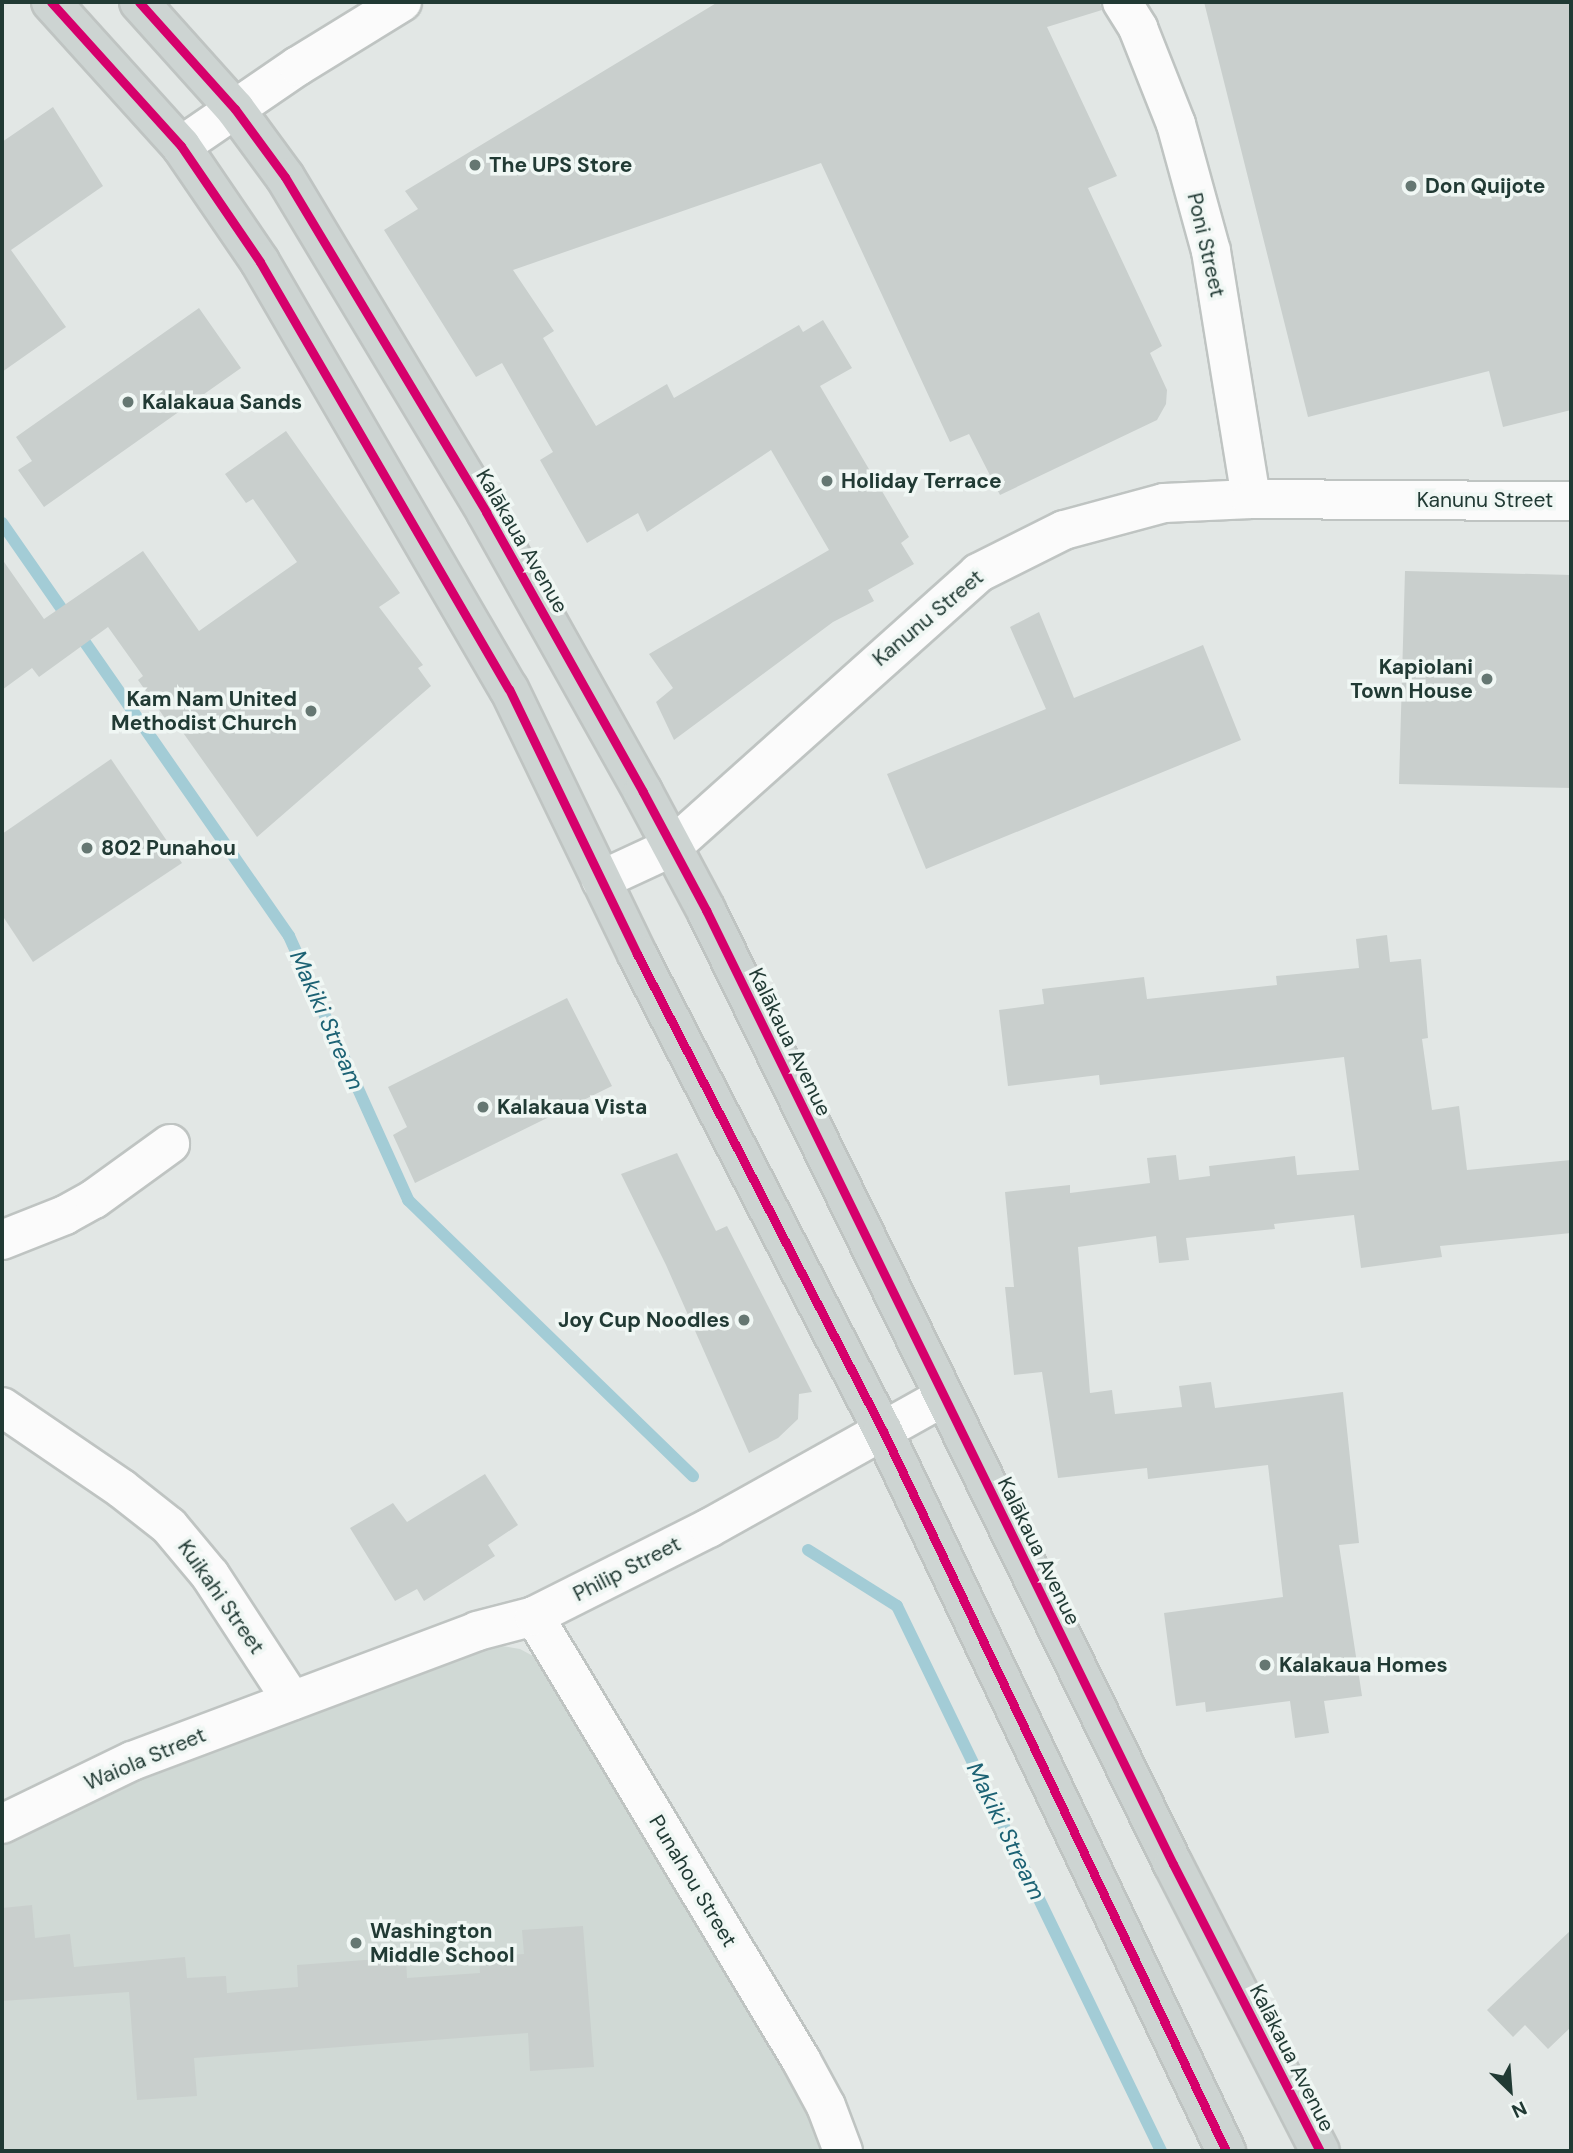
<!DOCTYPE html>
<meta charset="utf-8">
<style>
body{margin:0}
#map{position:relative;width:1573px;height:2153px;overflow:hidden;background:#e2e7e5;font-family:"DM Sans",sans-serif}
div>[style]{position:absolute}
.built>*{inset:0;background:#d0d9d5}
.stream>*{height:12px;margin:-6px;padding:0 6px;transform-origin:6px;border-radius:6px;background:#a3ccd6}
.building>*{inset:0;background:#c9cfcd}
.roads{filter:drop-shadow(2px 0 #bfc4c2) drop-shadow(-2px 0 #bfc4c2) drop-shadow(0 2px #bfc4c2) drop-shadow(0 -2px #bfc4c2)}
.minor>*{height:38px;margin:-19px;padding:0 19px;transform-origin:19px;border-radius:19px;background:#fbfbfb}
.primary>*{height:38px;margin:-19px;padding:0 19px;transform-origin:19px;border-radius:19px;background:#cdd4d2}
.cycleway>*{height:9px;margin:-4.5px;padding:0 4.5px;transform-origin:4.5px;border-radius:4.5px;background:#d6006c}
.dots>*{width:19px;height:19px;translate:-50% -50%;box-sizing:border-box;border:4px solid #f0f7f4;border-radius:50%}
span{translate:-50% -50%;white-space:nowrap;text-align:center;line-height:1.15;-webkit-text-stroke:7px #f0f7f4;paint-order:stroke}
.poi-label{font-size:21px;color:#213a34;font-weight:700}
.left{translate:0 -50%;text-align:left}
.right{translate:-100% -50%;text-align:right}
.street-label{font-size:21px;color:#213a34}
.water-label{font-size:23px;color:#1c6274;font-style:italic}
.frame{position:absolute;inset:0;border:4px solid #213a34;pointer-events:none}
.north{position:absolute;left:1475px;top:2055px;width:70px;height:70px;-webkit-text-stroke:5px #f0f7f4;paint-order:stroke;rotate:155deg;font-size:19px;font-weight:700;line-height:28px;text-align:center;color:#213a34}
.north::after{content:'';display:block;margin:auto;width:24px;height:32px;background:#213a34;clip-path:polygon(50% 0,100% 100%,50% 72%,0 100%)}
</style>
<div id="map">
<div class="built">
<div style="clip-path:polygon(490px 1644px,520px 1649px,533px 1656px,552px 1679px,557px 1694px,774px 2046px,829px 2151px,2px 2151px,2px 1840px,81px 1801px)"></div>
</div>
<div class="stream">
<div style="left:2px;top:523px;width:503px;rotate:55.2deg"></div>
<div style="left:289px;top:936px;width:290px;rotate:65.7deg"></div>
<div style="left:408px;top:1200px;width:397px;rotate:44.1deg"></div>
<div style="left:808px;top:1550px;width:105px;rotate:32.2deg"></div>
<div style="left:897px;top:1606px;width:606px;rotate:64.15deg"></div>
</div>
<div class="building">
<div style="clip-path:polygon(718px 2px,1100px 2px,1102px 10px,1047px 27px,1117px 176px,1088px 188px,1162px 346px,1150px 353px,1167px 390px,1166px 404px,1157px 420px,1000px 495px,969px 434px,950px 442px,821px 163px,513px 270px,554px 331px,543px 338px,596px 426px,667px 384px,674px 398px,799px 325px,803px 332px,823px 320px,852px 368px,820px 386px,909px 537px,901px 543px,914px 564px,868px 590px,874px 601px,833px 622px,674px 740px,656px 702px,673px 688px,649px 654px,829px 550px,771px 450px,647px 532px,638px 513px,587px 543px,540px 460px,553px 452px,502px 363px,476px 377px,384px 230px,418px 209px,405px 191px)"></div>
<div style="clip-path:polygon(1204px 2px,1571px 2px,1571px 410px,1503px 427px,1489px 371px,1308px 417px)"></div>
<div style="clip-path:polygon(53px 107px,103px 186px,11px 250px,66px 327px,2px 372px,2px 142px)"></div>
<div style="clip-path:polygon(199px 308px,241px 368px,44px 507px,18px 470px,32px 461px,16px 437px)"></div>
<div style="clip-path:polygon(286px 431px,400px 593px,379px 607px,423px 665px,418px 668px,431px 686px,257px 837px,179px 727px,174px 731px,138px 680px,143px 676px,108px 627px,39px 677px,32px 668px,2px 690px,2px 559px,44px 619px,143px 551px,199px 631px,297px 562px,253px 499px,246px 503px,225px 474px)"></div>
<div style="clip-path:polygon(1405px 571px,1571px 575px,1571px 788px,1399px 784px)"></div>
<div style="clip-path:polygon(1039px 612px,1074px 698px,1203px 645px,1241px 740px,926px 869px,887px 774px,1046px 709px,1010px 627px)"></div>
<div style="clip-path:polygon(111px 759px,182px 863px,33px 962px,2px 915px,2px 834px)"></div>
<div style="clip-path:polygon(1387px 935px,1390px 962px,1421px 959px,1428px 1038px,1422px 1039px,1432px 1110px,1459px 1106px,1467px 1170px,1571px 1160px,1571px 1233px,1440px 1246px,1442px 1257px,1361px 1268px,1354px 1215px,1274px 1224px,1275px 1229px,1186px 1238px,1189px 1260px,1159px 1263px,1156px 1236px,1078px 1247px,1090px 1393px,1112px 1390px,1115px 1414px,1182px 1407px,1179px 1386px,1211px 1382px,1215px 1408px,1343px 1392px,1359px 1543px,1339px 1545px,1362px 1696px,1324px 1701px,1329px 1733px,1295px 1738px,1290px 1701px,1206px 1712px,1205px 1702px,1176px 1706px,1164px 1613px,1283px 1597px,1268px 1465px,1148px 1479px,1147px 1468px,1058px 1478px,1042px 1372px,1014px 1375px,1005px 1287px,1014px 1287px,1005px 1192px,1070px 1185px,1070px 1193px,1150px 1183px,1147px 1158px,1176px 1155px,1179px 1180px,1210px 1176px,1209px 1166px,1295px 1156px,1297px 1175px,1359px 1170px,1344px 1057px,1100px 1085px,1099px 1075px,1008px 1086px,999px 1010px,1044px 1004px,1042px 989px,1144px 977px,1147px 999px,1277px 985px,1276px 976px,1359px 968px,1356px 939px)"></div>
<div style="clip-path:polygon(567px 998px,612px 1086px,415px 1183px,393px 1135px,407px 1127px,388px 1087px)"></div>
<div style="clip-path:polygon(677px 1153px,716px 1231px,727px 1226px,812px 1392px,799px 1394px,798px 1419px,778px 1438px,749px 1453px,666px 1265px,621px 1174px)"></div>
<div style="clip-path:polygon(485px 1474px,518px 1525px,488px 1545px,495px 1556px,424px 1601px,417px 1589px,395px 1601px,350px 1528px,393px 1503px,407px 1522px)"></div>
<div style="clip-path:polygon(32px 1905px,35px 1938px,70px 1934px,74px 1967px,185px 1957px,187px 1978px,226px 1976px,227px 1993px,298px 1987px,297px 1965px,406px 1957px,407px 1978px,480px 1973px,479px 1957px,524px 1954px,522px 1930px,583px 1926px,594px 2067px,530px 2071px,528px 2033px,194px 2058px,197px 2096px,137px 2100px,129px 1992px,2px 2001px,2px 1908px)"></div>
<div style="clip-path:polygon(1571px 1930px,1571px 2027px,1548px 2049px,1525px 2025px,1513px 2037px,1487px 2010px)"></div>
</div>
<div class="roads">
<div class="minor">
<div style="left:1122px;top:2px;width:31px;rotate:58deg"></div>
<div style="left:1138px;top:28px;width:103px;rotate:68.4deg"></div>
<div style="left:1176px;top:124px;width:132px;rotate:74.6deg"></div>
<div style="left:1211px;top:251px;width:251px;rotate:80.8deg"></div>
<div style="left:181px;top:146px;width:142px;rotate:-34.4deg"></div>
<div style="left:298px;top:66px;width:122px;rotate:-31.6deg"></div>
<div style="left:601px;top:880px;width:78px;rotate:-24.9deg"></div>
<div style="left:672px;top:847px;width:411px;rotate:-41.8deg"></div>
<div style="left:978px;top:573px;width:96px;rotate:-26.6deg"></div>
<div style="left:1064px;top:530px;width:104px;rotate:-15.1deg"></div>
<div style="left:1164px;top:503px;width:87px;rotate:-2.6deg"></div>
<div style="left:1251px;top:499px;width:320px;rotate:0.4deg"></div>
<div style="left:2px;top:1240px;width:68px;rotate:-21.6deg"></div>
<div style="left:65px;top:1215px;width:33px;rotate:-29deg"></div>
<div style="left:94px;top:1199px;width:94px;rotate:-35.9deg"></div>
<div style="left:2px;top:1407px;width:145px;rotate:34.3deg"></div>
<div style="left:122px;top:1489px;width:60px;rotate:38.2deg"></div>
<div style="left:169px;top:1526px;width:64px;rotate:50.1deg"></div>
<div style="left:210px;top:1575px;width:150px;rotate:56.9deg"></div>
<div style="left:534px;top:1616px;width:518px;rotate:58.98deg"></div>
<div style="left:801px;top:2060px;width:52px;rotate:61.5deg"></div>
<div style="left:826px;top:2106px;width:48px;rotate:69.3deg"></div>
<div style="left:2px;top:1824px;width:144px;rotate:-25.9deg"></div>
<div style="left:132px;top:1761px;width:369px;rotate:-20.6deg"></div>
<div style="left:477px;top:1631px;width:59px;rotate:-14.7deg"></div>
<div style="left:534px;top:1616px;width:196px;rotate:-26.7deg"></div>
<div style="left:709px;top:1528px;width:268px;rotate:-29.2deg"></div>
</div>
<div class="primary">
<div style="left:51px;top:2px;width:194px;rotate:47.9deg"></div>
<div style="left:181px;top:146px;width:140px;rotate:55.7deg"></div>
<div style="left:260px;top:262px;width:494px;rotate:59.8deg"></div>
<div style="left:509px;top:689px;width:294px;rotate:64.2deg"></div>
<div style="left:637px;top:954px;width:537px;rotate:62.72deg"></div>
<div style="left:883px;top:1431px;width:798px;rotate:64.53deg"></div>
<div style="left:139px;top:2px;width:144px;rotate:48.1deg"></div>
<div style="left:235px;top:109px;width:84px;rotate:53.7deg"></div>
<div style="left:285px;top:177px;width:391px;rotate:59deg"></div>
<div style="left:486px;top:512px;width:321px;rotate:60.7deg"></div>
<div style="left:643px;top:792px;width:134px;rotate:61.9deg"></div>
<div style="left:706px;top:910px;width:1062px;rotate:63.92deg"></div>
<div style="left:1173px;top:1864px;width:322px;rotate:62.9deg"></div>
</div>
</div>
<div class="cycleway">
<div style="left:51px;top:2px;width:194px;rotate:47.9deg"></div>
<div style="left:181px;top:146px;width:140px;rotate:55.7deg"></div>
<div style="left:260px;top:262px;width:494px;rotate:59.8deg"></div>
<div style="left:509px;top:689px;width:294px;rotate:64.2deg"></div>
<div style="left:637px;top:954px;width:537px;rotate:62.72deg"></div>
<div style="left:883px;top:1431px;width:798px;rotate:64.53deg"></div>
<div style="left:139px;top:2px;width:144px;rotate:48.1deg"></div>
<div style="left:235px;top:109px;width:84px;rotate:53.7deg"></div>
<div style="left:285px;top:177px;width:391px;rotate:59deg"></div>
<div style="left:486px;top:512px;width:321px;rotate:60.7deg"></div>
<div style="left:643px;top:792px;width:134px;rotate:61.9deg"></div>
<div style="left:706px;top:910px;width:1062px;rotate:63.92deg"></div>
<div style="left:1173px;top:1864px;width:322px;rotate:62.9deg"></div>
</div>
<div class="dots">
<div style="left:475px;top:165px;background:#657772"></div>
<div style="left:1411px;top:186px;background:#657772"></div>
<div style="left:128px;top:402px;background:#657772"></div>
<div style="left:827px;top:481px;background:#657772"></div>
<div style="left:1487px;top:679px;background:#657772"></div>
<div style="left:311px;top:711px;background:#657772"></div>
<div style="left:87px;top:848px;background:#657772"></div>
<div style="left:483px;top:1107px;background:#657772"></div>
<div style="left:744px;top:1320px;background:#657772"></div>
<div style="left:1265px;top:1665px;background:#657772"></div>
<div style="left:356px;top:1943px;background:#657772"></div>
</div>
<div class="poi-label">
<span class="left" style="left:489px;top:165px">The UPS Store</span>
<span class="left" style="left:1425px;top:186px">Don Quijote</span>
<span class="left" style="left:142px;top:402px">Kalakaua Sands</span>
<span class="left" style="left:841px;top:481px">Holiday Terrace</span>
<span class="right" style="left:1473px;top:679px">Kapiolani<br>Town House</span>
<span class="right" style="left:297px;top:711px">Kam Nam United<br>Methodist Church</span>
<span class="left" style="left:101px;top:848px">802 Punahou</span>
<span class="left" style="left:497px;top:1107px">Kalakaua Vista</span>
<span class="right" style="left:730px;top:1320px">Joy Cup Noodles</span>
<span class="left" style="left:1279px;top:1665px">Kalakaua Homes</span>
<span class="left" style="left:370px;top:1943px">Washington<br>Middle School</span>
</div>
<div class="street-label">
<span style="left:1206px;top:245px;rotate:77deg">Poni Street</span>
<span style="left:1485px;top:500px">Kanunu Street</span>
<span style="left:522px;top:541px;rotate:60deg">Kalākaua Avenue</span>
<span style="left:928px;top:618px;rotate:-40deg">Kanunu Street</span>
<span style="left:790px;top:1042px;rotate:64deg">Kalākaua Avenue</span>
<span style="left:1039px;top:1551px;rotate:64deg">Kalākaua Avenue</span>
<span style="left:627px;top:1569px;rotate:-27deg">Philip Street</span>
<span style="left:221px;top:1597px;rotate:55deg">Kuikahi Street</span>
<span style="left:145px;top:1759px;rotate:-23deg">Waiola Street</span>
<span style="left:693px;top:1881px;rotate:59deg">Punahou Street</span>
<span style="left:1292px;top:2058px;rotate:63deg">Kalākaua Avenue</span>
</div>
<div class="water-label">
<span style="left:327px;top:1020px;rotate:66deg">Makiki Stream</span>
<span style="left:1006px;top:1831px;rotate:64deg">Makiki Stream</span>
</div>
<div class="frame"></div>
<div class="north">N</div>
</div>
